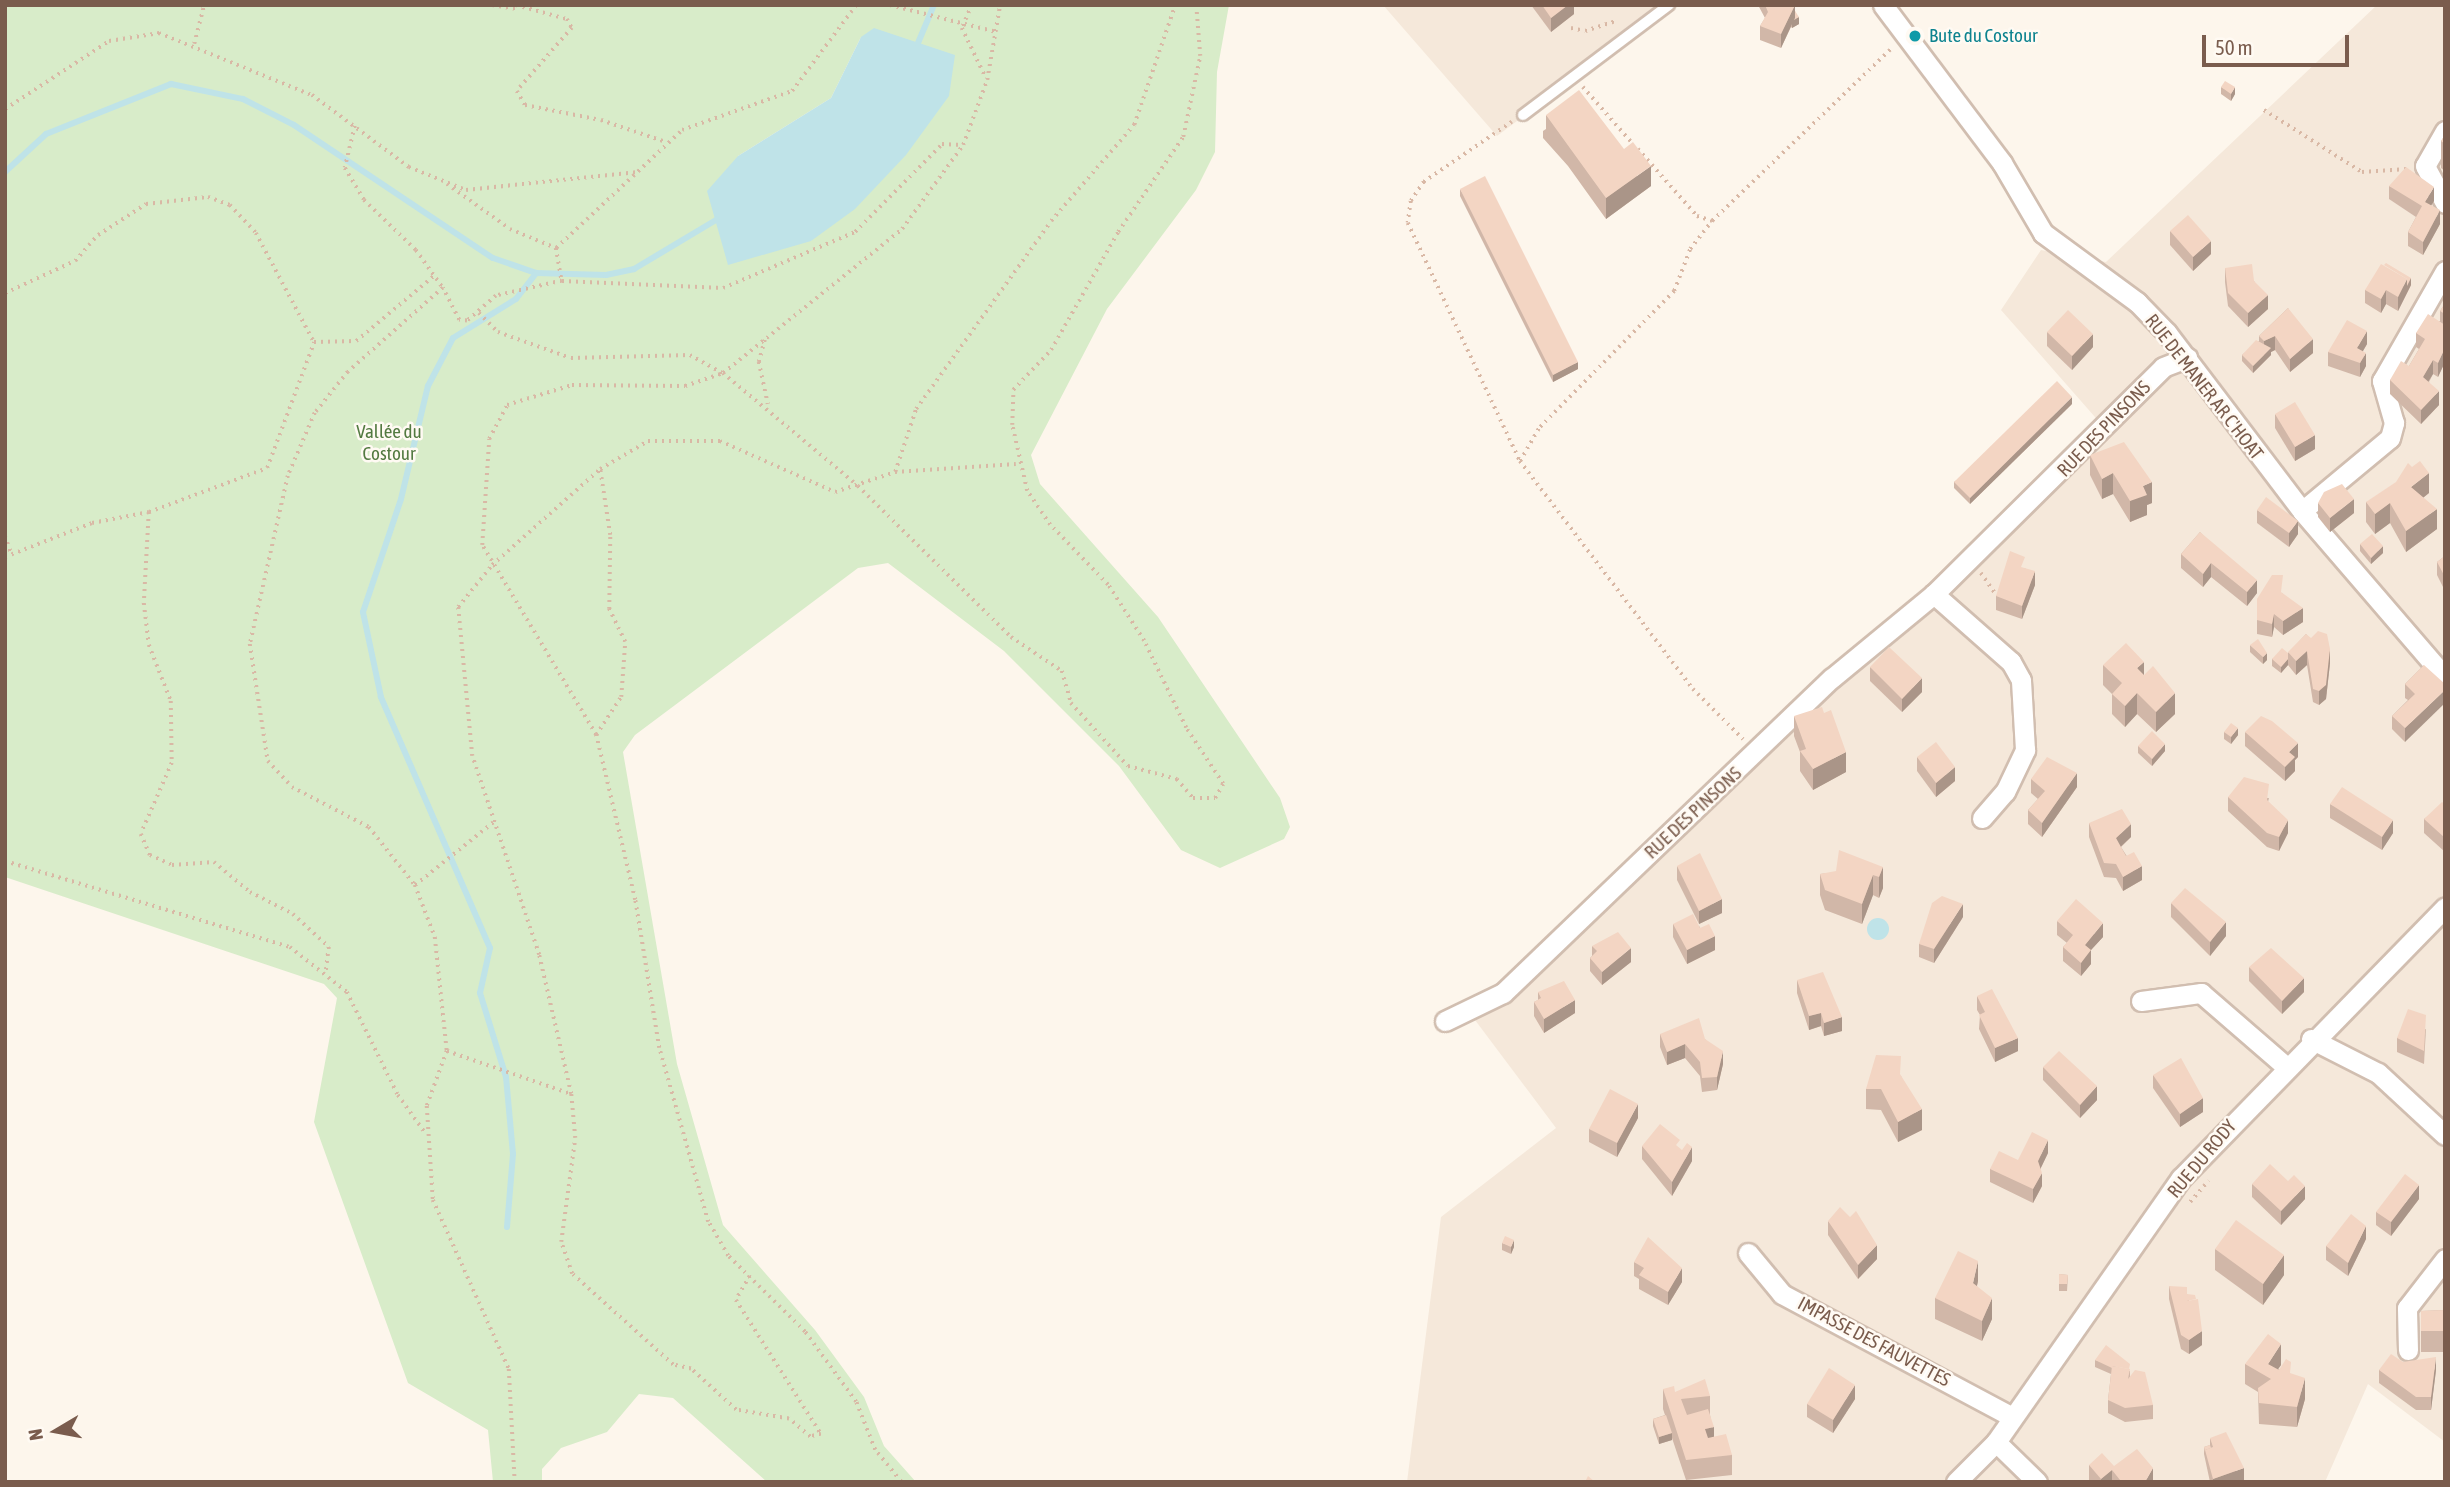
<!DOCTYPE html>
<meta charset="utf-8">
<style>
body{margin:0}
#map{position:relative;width:2450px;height:1487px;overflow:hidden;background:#fdf6ec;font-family:"Asap Condensed",sans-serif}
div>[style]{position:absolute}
.residential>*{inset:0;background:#f5e8da}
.green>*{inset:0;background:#d8ecc9}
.water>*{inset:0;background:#bfe3e8}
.round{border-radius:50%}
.stream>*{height:6px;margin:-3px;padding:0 3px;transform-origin:3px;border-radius:3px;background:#bfe3e8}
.path>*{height:3.5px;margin-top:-1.75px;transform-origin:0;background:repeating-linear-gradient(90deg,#d9b8a5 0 2px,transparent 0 7px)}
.roads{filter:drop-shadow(2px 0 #d1beb0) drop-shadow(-2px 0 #d1beb0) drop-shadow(0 2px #d1beb0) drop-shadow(0 -2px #d1beb0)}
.service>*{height:10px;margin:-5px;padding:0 5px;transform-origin:5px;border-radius:5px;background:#fff}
.minor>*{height:19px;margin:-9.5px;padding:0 9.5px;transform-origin:9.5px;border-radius:9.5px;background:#fff}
.wall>*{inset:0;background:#d1b7a8}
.shaded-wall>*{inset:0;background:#aa9588}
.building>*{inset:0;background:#f3d5c3}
.dots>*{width:19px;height:19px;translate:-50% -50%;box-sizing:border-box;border:4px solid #fffaf3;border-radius:50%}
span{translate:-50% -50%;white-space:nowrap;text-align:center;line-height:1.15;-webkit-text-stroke:5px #fffaf3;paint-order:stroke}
.culture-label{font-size:19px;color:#0d838f}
.left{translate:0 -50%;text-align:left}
.street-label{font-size:19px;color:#7a5c4d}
.park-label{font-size:19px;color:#537a41}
.frame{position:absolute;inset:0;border:7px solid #7a5c4d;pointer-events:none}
.north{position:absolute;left:21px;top:1396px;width:70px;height:70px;-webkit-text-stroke:5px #fffaf3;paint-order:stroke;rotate:260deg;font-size:19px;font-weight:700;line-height:28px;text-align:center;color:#7a5c4d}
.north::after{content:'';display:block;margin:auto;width:24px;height:32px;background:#7a5c4d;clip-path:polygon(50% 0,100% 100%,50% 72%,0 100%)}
.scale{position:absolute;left:2202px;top:35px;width:147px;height:32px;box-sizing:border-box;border:4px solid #7a5c4d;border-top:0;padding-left:9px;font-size:21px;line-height:24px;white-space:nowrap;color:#7a5c4d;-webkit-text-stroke:5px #fffaf3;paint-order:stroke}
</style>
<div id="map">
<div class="residential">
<div style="clip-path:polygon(1383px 5px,1672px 5px,1497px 136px)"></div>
<div style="clip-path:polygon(2377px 5px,2445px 5px,2445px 1442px,2368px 1384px,2325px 1482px,1407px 1482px,1441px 1217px,1556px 1128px,1475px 1020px,2109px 433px,2001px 310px,2041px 250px,2106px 262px)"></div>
</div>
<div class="green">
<div style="clip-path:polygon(evenodd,5px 5px,1229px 5px,1217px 72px,1215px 152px,1196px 190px,1107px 309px,1031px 455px,1040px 484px,1158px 617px,1280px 798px,1290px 827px,1284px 839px,1220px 868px,1181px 850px,1119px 766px,1004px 651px,888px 563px,858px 568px,635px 735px,623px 752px,677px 1064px,723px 1225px,815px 1330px,864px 1397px,884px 1446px,916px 1482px,767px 1482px,673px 1398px,639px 1394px,607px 1432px,561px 1448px,542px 1469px,542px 1482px,493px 1482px,488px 1430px,408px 1383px,314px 1122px,337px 998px,324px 984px,5px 877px,5px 5px,861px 37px,811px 241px,738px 156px,831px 98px,861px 37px)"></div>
</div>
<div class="water">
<div style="clip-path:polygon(874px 28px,955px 55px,949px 96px,906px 155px,855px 209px,811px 241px,728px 265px,707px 191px,738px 156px,831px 98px,861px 37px)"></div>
<div class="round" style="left:1867px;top:918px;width:22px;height:22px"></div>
</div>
<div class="stream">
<div style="left:918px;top:43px;width:41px;rotate:-67.2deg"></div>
<div style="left:5px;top:172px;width:56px;rotate:-42.8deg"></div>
<div style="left:46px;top:134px;width:135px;rotate:-21.8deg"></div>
<div style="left:171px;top:84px;width:74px;rotate:11.8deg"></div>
<div style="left:243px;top:99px;width:57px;rotate:27deg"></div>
<div style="left:294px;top:125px;width:239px;rotate:33.8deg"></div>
<div style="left:493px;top:258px;width:46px;rotate:19.2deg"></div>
<div style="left:536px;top:273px;width:70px;rotate:1.6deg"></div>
<div style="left:606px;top:275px;width:29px;rotate:-12deg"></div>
<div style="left:634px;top:269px;width:96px;rotate:-30.9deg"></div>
<div style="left:507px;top:1227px;width:73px;rotate:-85.3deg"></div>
<div style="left:513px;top:1154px;width:77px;rotate:-95.2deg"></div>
<div style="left:506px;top:1077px;width:88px;rotate:-107.2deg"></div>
<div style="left:480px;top:993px;width:46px;rotate:-77.5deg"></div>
<div style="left:490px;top:948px;width:274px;rotate:-113.5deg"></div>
<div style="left:381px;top:697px;width:87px;rotate:-102deg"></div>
<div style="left:363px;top:612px;width:119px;rotate:-71.4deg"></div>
<div style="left:401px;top:499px;width:116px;rotate:-76.6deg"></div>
<div style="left:428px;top:386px;width:54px;rotate:-62.5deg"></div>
<div style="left:453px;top:338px;width:74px;rotate:-31.8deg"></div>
<div style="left:516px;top:299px;width:33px;rotate:-52deg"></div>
</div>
<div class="path">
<div style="left:492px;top:5px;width:24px;rotate:9deg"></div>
<div style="left:516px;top:5px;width:53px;rotate:15.4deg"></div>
<div style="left:567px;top:19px;width:10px;rotate:61deg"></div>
<div style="left:572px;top:28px;width:84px;rotate:131.1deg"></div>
<div style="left:517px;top:91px;width:16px;rotate:60deg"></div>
<div style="left:525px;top:105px;width:77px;rotate:11.2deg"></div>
<div style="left:601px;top:120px;width:69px;rotate:18.7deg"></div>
<div style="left:890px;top:5px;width:110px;rotate:14.2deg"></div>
<div style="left:972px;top:5px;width:25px;rotate:113deg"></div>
<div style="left:962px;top:28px;width:55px;rotate:64.4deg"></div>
<div style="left:1571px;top:28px;width:14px;rotate:12deg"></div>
<div style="left:1585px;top:31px;width:32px;rotate:-18deg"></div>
<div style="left:194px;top:44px;width:40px;rotate:-75.6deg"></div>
<div style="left:1583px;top:87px;width:76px;rotate:48.7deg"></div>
<div style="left:5px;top:109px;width:124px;rotate:-33.2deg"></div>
<div style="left:109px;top:41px;width:51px;rotate:-9.1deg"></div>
<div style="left:159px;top:33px;width:165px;rotate:22.1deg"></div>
<div style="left:312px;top:95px;width:121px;rotate:36.6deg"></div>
<div style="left:409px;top:167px;width:61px;rotate:22deg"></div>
<div style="left:466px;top:190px;width:173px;rotate:-6deg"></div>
<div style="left:2264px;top:110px;width:116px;rotate:32.3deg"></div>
<div style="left:2362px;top:172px;width:45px;rotate:-3.8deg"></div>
<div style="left:1512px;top:122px;width:107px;rotate:145.7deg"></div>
<div style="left:1424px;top:182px;width:23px;rotate:124deg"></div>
<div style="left:1411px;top:201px;width:22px;rotate:98deg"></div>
<div style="left:1408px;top:223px;width:263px;rotate:64.8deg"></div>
<div style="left:1520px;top:461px;width:286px;rotate:52.8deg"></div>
<div style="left:1693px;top:689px;width:71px;rotate:45deg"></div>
<div style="left:355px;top:126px;width:43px;rotate:103.4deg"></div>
<div style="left:345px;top:168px;width:37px;rotate:59deg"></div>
<div style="left:364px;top:200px;width:72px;rotate:43.9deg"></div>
<div style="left:416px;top:250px;width:47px;rotate:54.6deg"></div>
<div style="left:1638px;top:149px;width:89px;rotate:48.6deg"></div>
<div style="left:1697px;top:216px;width:16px;rotate:18deg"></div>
<div style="left:447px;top:184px;width:77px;rotate:35.5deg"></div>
<div style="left:510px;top:229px;width:50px;rotate:22.4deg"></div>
<div style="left:556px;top:248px;width:34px;rotate:80deg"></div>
<div style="left:562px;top:281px;width:68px;rotate:167.2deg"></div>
<div style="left:496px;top:296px;width:38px;rotate:139deg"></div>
<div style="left:467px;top:321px;width:8px;rotate:-173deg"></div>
<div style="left:459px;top:320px;width:36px;rotate:-117deg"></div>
<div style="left:443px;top:288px;width:127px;rotate:138.5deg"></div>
<div style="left:348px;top:372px;width:53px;rotate:128.8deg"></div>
<div style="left:315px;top:413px;width:69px;rotate:113.2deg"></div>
<div style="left:288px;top:476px;width:172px;rotate:102.7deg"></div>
<div style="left:250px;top:644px;width:118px;rotate:81.3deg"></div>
<div style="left:268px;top:761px;width:35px;rotate:47deg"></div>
<div style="left:292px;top:787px;width:87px;rotate:27.5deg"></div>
<div style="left:369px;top:827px;width:74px;rotate:51.6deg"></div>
<div style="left:415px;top:885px;width:56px;rotate:69deg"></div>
<div style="left:435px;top:937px;width:115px;rotate:84deg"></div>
<div style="left:447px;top:1051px;width:59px;rotate:110deg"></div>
<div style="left:427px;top:1106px;width:94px;rotate:86.3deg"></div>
<div style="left:433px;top:1200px;width:185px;rotate:65.8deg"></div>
<div style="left:509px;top:1369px;width:113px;rotate:87deg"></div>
<div style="left:556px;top:248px;width:173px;rotate:-43.1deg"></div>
<div style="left:682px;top:130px;width:117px;rotate:-19.5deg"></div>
<div style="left:792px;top:91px;width:107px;rotate:-53.3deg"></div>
<div style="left:562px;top:281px;width:161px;rotate:2.5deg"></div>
<div style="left:723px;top:288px;width:143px;rotate:-23deg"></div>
<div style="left:855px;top:232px;width:124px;rotate:-45.3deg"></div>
<div style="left:942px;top:144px;width:20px;rotate:3deg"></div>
<div style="left:5px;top:293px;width:77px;rotate:-24.6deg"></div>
<div style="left:75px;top:261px;width:35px;rotate:-49deg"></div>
<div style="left:98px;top:235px;width:57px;rotate:-32.9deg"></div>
<div style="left:146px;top:204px;width:62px;rotate:-6.4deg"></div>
<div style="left:208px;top:197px;width:23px;rotate:20deg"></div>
<div style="left:230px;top:205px;width:38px;rotate:47deg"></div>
<div style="left:256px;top:233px;width:123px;rotate:62deg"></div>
<div style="left:479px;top:313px;width:27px;rotate:45deg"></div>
<div style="left:498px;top:332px;width:77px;rotate:19.6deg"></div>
<div style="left:571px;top:358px;width:119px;rotate:-1.4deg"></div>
<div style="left:690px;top:355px;width:38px;rotate:29deg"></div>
<div style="left:723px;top:373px;width:176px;rotate:39.9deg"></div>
<div style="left:858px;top:486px;width:215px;rotate:44.6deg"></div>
<div style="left:1011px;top:637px;width:61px;rotate:33.7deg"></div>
<div style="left:1062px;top:671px;width:33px;rotate:74deg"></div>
<div style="left:1071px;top:703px;width:85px;rotate:47.9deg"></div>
<div style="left:1128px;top:766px;width:51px;rotate:14.9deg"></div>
<div style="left:1177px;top:779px;width:25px;rotate:50deg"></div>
<div style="left:1193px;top:798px;width:22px"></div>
<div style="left:1215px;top:798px;width:16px;rotate:-60deg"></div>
<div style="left:1223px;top:784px;width:67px;rotate:-123.5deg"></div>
<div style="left:1186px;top:728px;width:97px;rotate:-115.8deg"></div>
<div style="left:1144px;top:641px;width:67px;rotate:-122.7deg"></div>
<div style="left:1108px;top:585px;width:83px;rotate:-134deg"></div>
<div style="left:1050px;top:525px;width:41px;rotate:-124.1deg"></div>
<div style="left:1027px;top:491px;width:68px;rotate:-102.8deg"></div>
<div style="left:1012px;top:425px;width:35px;rotate:-88deg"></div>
<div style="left:1013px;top:390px;width:55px;rotate:-46.5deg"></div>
<div style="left:1051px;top:350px;width:136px;rotate:-60.4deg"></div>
<div style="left:1118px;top:232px;width:115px;rotate:-55.6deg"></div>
<div style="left:1183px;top:137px;width:83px;rotate:-78.1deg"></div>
<div style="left:1200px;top:56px;width:51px;rotate:-94.5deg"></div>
<div style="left:765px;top:340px;width:23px;rotate:105deg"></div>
<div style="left:759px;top:362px;width:43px;rotate:77.9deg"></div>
<div style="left:1520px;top:461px;width:39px;rotate:-60deg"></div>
<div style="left:1540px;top:427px;width:191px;rotate:-45.4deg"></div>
<div style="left:1674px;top:291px;width:45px;rotate:-69.1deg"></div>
<div style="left:1690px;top:249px;width:36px;rotate:-52deg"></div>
<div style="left:1712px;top:221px;width:250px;rotate:-43.9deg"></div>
<div style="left:895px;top:472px;width:66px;rotate:-71.6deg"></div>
<div style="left:916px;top:409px;width:231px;rotate:-54.3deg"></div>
<div style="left:1051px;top:221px;width:127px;rotate:-49.2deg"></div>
<div style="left:1134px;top:125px;width:127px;rotate:-71.1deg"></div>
<div style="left:149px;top:512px;width:126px;rotate:-20.4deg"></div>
<div style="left:267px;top:468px;width:134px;rotate:-69.5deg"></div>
<div style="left:314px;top:342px;width:42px;rotate:-1.4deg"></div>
<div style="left:356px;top:341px;width:104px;rotate:-39.9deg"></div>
<div style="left:5px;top:536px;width:20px;rotate:70deg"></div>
<div style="left:5px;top:557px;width:93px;rotate:-21.3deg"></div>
<div style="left:92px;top:523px;width:58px;rotate:-10.9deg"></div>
<div style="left:149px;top:512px;width:91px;rotate:93.1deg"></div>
<div style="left:144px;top:603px;width:42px;rotate:83.2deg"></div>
<div style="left:149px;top:645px;width:60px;rotate:68.6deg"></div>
<div style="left:171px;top:701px;width:62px;rotate:89.1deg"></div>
<div style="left:172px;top:763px;width:77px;rotate:113.6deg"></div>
<div style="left:141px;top:834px;width:23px;rotate:67deg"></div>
<div style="left:150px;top:855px;width:24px;rotate:24deg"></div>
<div style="left:172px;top:865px;width:42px;rotate:-4.1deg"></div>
<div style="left:214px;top:862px;width:47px;rotate:39.8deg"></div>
<div style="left:250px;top:892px;width:48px;rotate:27.1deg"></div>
<div style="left:293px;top:914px;width:49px;rotate:42.5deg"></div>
<div style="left:329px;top:947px;width:24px;rotate:97deg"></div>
<div style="left:1981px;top:573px;width:24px;rotate:55deg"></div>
<div style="left:596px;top:735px;width:45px;rotate:-56.7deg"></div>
<div style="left:621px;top:697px;width:55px;rotate:-85.8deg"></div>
<div style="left:625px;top:642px;width:37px;rotate:-116deg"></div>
<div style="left:609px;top:609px;width:74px;rotate:-89.2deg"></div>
<div style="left:610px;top:535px;width:66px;rotate:-98.7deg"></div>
<div style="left:5px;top:861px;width:298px;rotate:16.8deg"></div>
<div style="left:290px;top:947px;width:73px;rotate:38.3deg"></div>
<div style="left:347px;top:992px;width:115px;rotate:63.7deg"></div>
<div style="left:398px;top:1095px;width:48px;rotate:54.3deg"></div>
<div style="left:415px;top:885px;width:102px;rotate:-38.7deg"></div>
<div style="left:447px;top:1051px;width:131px;rotate:19.1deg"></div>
<div style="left:2190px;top:1202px;width:28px;rotate:-49deg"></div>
<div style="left:750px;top:1276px;width:28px;rotate:120deg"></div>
<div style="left:736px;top:1300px;width:159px;rotate:57.6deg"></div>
<div style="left:821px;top:1434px;width:11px;rotate:165deg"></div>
<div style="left:810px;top:1437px;width:28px;rotate:-139deg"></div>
<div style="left:789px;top:1419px;width:54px;rotate:-170.4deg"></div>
<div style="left:736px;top:1410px;width:61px;rotate:-137.7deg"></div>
<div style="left:691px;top:1369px;width:18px;rotate:-167deg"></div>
<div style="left:673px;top:1365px;width:136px;rotate:-138deg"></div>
<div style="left:572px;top:1274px;width:34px;rotate:-109deg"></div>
<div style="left:561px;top:1242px;width:105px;rotate:-82.3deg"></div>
<div style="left:575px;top:1138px;width:44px;rotate:-95.2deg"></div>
<div style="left:571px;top:1094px;width:143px;rotate:-103deg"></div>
<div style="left:539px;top:955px;width:210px;rotate:-108.6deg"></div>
<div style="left:472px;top:756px;width:150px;rotate:-95.4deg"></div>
<div style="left:458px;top:607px;width:54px;rotate:-51deg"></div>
<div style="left:492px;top:565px;width:144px;rotate:-41.6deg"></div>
<div style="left:600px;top:469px;width:56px;rotate:-30.3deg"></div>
<div style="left:648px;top:441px;width:72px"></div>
<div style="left:720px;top:441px;width:126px;rotate:23.9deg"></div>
<div style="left:835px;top:492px;width:63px;rotate:-18.4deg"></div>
<div style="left:895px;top:472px;width:121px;rotate:-3.8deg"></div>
<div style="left:901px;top:1482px;width:41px;rotate:-129.1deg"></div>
<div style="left:875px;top:1450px;width:52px;rotate:-111.6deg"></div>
<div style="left:856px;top:1402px;width:87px;rotate:-126.1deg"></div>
<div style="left:805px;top:1332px;width:108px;rotate:-135.4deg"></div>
<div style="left:728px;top:1256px;width:39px;rotate:-120deg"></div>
<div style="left:708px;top:1222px;width:181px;rotate:-105.7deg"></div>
<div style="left:659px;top:1048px;width:150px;rotate:-99.2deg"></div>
<div style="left:635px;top:900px;width:170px;rotate:-103.3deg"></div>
<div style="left:596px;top:735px;width:222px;rotate:-121deg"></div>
<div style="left:482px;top:545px;width:106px;rotate:-86.2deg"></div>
<div style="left:489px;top:439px;width:38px;rotate:-62deg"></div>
<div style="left:507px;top:405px;width:68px;rotate:-17.1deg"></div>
<div style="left:572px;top:385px;width:113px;rotate:0.5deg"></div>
<div style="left:685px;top:386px;width:40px;rotate:-18.9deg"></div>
<div style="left:723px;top:373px;width:230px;rotate:-38.8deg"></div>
<div style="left:902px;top:229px;width:104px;rotate:-54deg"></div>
<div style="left:963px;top:145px;width:69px;rotate:-69.7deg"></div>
<div style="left:987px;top:80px;width:76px;rotate:-80.2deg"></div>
</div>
<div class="roads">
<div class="service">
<div style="left:1523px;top:115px;width:183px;rotate:-37deg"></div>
</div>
<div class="minor">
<div style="left:1883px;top:5px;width:198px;rotate:53deg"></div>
<div style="left:2002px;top:163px;width:81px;rotate:59.6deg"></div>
<div style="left:2043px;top:233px;width:117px;rotate:36.3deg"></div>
<div style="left:2137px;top:302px;width:43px;rotate:45.9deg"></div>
<div style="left:2167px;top:333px;width:223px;rotate:52.8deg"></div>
<div style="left:2302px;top:511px;width:219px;rotate:49.3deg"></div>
<div style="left:2445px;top:131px;width:40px;rotate:119.7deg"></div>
<div style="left:2425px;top:166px;width:42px;rotate:61.6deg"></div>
<div style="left:2302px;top:511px;width:114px;rotate:-39.7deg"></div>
<div style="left:2390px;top:438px;width:16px;rotate:-75deg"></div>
<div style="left:2394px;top:423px;width:44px;rotate:-105.9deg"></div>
<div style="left:2382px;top:381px;width:127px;rotate:-60.2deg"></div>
<div style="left:1982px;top:818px;width:35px;rotate:-49deg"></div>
<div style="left:2005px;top:792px;width:47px;rotate:-64.5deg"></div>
<div style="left:2025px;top:750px;width:70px;rotate:-93.3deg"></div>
<div style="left:2021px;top:680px;width:21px;rotate:-119deg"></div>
<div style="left:2011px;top:662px;width:103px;rotate:-138.6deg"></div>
<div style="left:1934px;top:594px;width:322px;rotate:-44.7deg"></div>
<div style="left:2163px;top:367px;width:26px;rotate:-21deg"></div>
<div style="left:2141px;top:1001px;width:61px;rotate:-7.6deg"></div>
<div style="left:2201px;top:993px;width:110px;rotate:40.9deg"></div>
<div style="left:1445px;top:1021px;width:64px;rotate:-25.8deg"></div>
<div style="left:1503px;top:993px;width:455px;rotate:-43.8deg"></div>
<div style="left:1832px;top:678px;width:132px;rotate:-39.5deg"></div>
<div style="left:2311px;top:1039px;width:75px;rotate:26.9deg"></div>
<div style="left:2378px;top:1073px;width:91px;rotate:42.8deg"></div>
<div style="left:1748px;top:1253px;width:53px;rotate:50.3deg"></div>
<div style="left:1782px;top:1294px;width:261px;rotate:28.1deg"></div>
<div style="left:2408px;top:1350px;width:42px;rotate:-91.4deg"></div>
<div style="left:2407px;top:1308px;width:62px;rotate:-52.2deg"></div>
<div style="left:1996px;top:1442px;width:57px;rotate:44.3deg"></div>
<div style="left:1956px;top:1482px;width:57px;rotate:-45deg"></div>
<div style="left:1996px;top:1442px;width:322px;rotate:-55deg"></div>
<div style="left:2181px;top:1178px;width:378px;rotate:-45.7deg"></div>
</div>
</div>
<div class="wall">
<div style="clip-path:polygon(1531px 5px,1574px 5px,1574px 14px,1551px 32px)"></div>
<div style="clip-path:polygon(1758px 5px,1795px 5px,1795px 11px,1799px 24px,1792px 28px,1791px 27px,1781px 48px,1760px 40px,1760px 26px,1765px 18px)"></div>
<div style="clip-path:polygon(2221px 87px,2235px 94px,2231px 101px,2221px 94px)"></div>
<div style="clip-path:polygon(1546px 115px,1651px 186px,1606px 219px,1568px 166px,1543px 138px,1543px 131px,1546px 129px)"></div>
<div style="clip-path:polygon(2445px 135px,2445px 171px,2441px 168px,2441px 141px)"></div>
<div style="clip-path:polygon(2389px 186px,2434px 201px,2431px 205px,2440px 224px,2423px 255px,2408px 246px,2408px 232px,2416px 217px,2389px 199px)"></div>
<div style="clip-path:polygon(1460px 189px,1578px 369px,1553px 382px,1460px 196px)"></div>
<div style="clip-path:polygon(2170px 231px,2211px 254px,2193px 271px,2170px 245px)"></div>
<div style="clip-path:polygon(2225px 268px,2254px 281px,2268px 309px,2248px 327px,2228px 306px,2225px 282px)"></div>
<div style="clip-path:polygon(2411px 285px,2398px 311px,2386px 304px,2381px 313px,2365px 303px,2365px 290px)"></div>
<div style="clip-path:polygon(2445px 289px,2445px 362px,2438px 377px,2433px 374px,2429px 382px,2439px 405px,2421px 424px,2390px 394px,2390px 380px,2409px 366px,2419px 349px,2416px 347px,2416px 333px,2440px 321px,2440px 311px,2444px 305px,2444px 291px)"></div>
<div style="clip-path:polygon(2288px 308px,2313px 353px,2290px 372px,2275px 350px,2271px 352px,2271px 355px,2253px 373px,2242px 361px,2242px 355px,2259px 341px,2259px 336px)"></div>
<div style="clip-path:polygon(2047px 332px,2093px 347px,2072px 370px,2047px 346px)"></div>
<div style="clip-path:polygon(2367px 344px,2363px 351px,2366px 366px,2360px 377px,2328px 366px,2328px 352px)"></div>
<div style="clip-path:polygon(2072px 404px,1970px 504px,1954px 488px,1954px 482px)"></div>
<div style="clip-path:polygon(2275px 414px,2315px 449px,2295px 461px,2275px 428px)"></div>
<div style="clip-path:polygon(2090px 455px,2152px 503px,2147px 505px,2147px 515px,2130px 522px,2113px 494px,2102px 499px,2090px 475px)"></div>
<div style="clip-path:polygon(2429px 493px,2423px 498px,2437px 529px,2406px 552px,2390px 523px,2375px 534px,2366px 522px,2366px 502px)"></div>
<div style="clip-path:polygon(2318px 503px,2354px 513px,2330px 532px,2318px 517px)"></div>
<div style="clip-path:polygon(2257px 510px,2298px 534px,2289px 547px,2257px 523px)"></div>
<div style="clip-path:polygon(2200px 532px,2257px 593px,2247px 606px,2211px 577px,2203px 587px,2181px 568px,2181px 554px)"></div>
<div style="clip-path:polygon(2360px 544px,2383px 553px,2371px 564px,2360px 551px)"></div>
<div style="clip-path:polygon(2445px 556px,2445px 591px,2437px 575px,2437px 562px)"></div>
<div style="clip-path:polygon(2025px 568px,2035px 585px,2022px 619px,1996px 610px,1996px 596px)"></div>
<div style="clip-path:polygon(2282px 593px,2303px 622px,2283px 635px,2274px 627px,2272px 637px,2257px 634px,2257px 599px)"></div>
<div style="clip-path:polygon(2306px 634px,2330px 663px,2326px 699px,2319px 705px,2313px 702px,2307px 665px,2296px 675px,2288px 665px,2281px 673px,2272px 666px,2272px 659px,2288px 653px)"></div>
<div style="clip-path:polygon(2250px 645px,2267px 660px,2263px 664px,2250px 652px)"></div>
<div style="clip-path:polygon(2103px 665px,2144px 675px,2175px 714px,2156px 732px,2137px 714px,2125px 727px,2112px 714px,2112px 694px,2103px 685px)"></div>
<div style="clip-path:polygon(2424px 665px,2405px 742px,2392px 729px,2392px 716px,2408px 700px,2405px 698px,2405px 684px)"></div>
<div style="clip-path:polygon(1870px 667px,1922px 692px,1902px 712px,1870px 681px)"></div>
<div style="clip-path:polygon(1794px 716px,1846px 772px,1813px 790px,1800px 771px,1800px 752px,1794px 736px)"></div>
<div style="clip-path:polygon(2224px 732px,2238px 735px,2231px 744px,2224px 739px)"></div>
<div style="clip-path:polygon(2245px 732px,2298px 757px,2295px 760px,2295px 771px,2285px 781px,2245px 746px)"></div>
<div style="clip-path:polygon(2138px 746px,2165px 751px,2152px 766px,2138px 753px)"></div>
<div style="clip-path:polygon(1917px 757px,1955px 781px,1936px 797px,1917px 771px)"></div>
<div style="clip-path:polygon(2031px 779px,2077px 787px,2042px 837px,2028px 824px,2028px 810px,2038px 799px,2031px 793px)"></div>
<div style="clip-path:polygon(2228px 797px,2269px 798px,2268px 802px,2288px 833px,2279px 851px,2267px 847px,2228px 811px)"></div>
<div style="clip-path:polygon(2330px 804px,2393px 833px,2382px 850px,2330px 818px)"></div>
<div style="clip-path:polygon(2445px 804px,2445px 852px,2424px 833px,2424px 819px)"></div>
<div style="clip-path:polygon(2089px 823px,2131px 837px,2121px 847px,2142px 880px,2123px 891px,2116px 878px,2104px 877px,2089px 837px)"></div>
<div style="clip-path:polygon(1677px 866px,1722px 913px,1699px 924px,1677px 880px)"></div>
<div style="clip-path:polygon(1883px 867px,1883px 888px,1879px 898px,1873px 895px,1862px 924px,1825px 910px,1820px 895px,1820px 874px)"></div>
<div style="clip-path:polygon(2171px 903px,2226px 936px,2210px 956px,2171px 917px)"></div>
<div style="clip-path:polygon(1963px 917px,1934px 963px,1919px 957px,1919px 944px)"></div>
<div style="clip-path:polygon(2057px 921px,2103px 937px,2091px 950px,2091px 964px,2081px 976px,2063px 961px,2063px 947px,2067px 943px,2057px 935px)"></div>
<div style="clip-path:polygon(1673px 924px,1699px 926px,1715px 950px,1687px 964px,1673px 937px)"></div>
<div style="clip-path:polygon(1592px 946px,1631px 962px,1602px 985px,1590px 971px,1590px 958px,1592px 956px)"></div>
<div style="clip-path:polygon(2249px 967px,2304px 992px,2282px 1014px,2249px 981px)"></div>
<div style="clip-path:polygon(1797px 980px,1842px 1031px,1824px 1036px,1821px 1026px,1809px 1030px,1797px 993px)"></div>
<div style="clip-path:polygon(1538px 992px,1575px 1013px,1544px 1033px,1534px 1016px,1534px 1002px,1538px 1000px)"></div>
<div style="clip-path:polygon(1977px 996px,2018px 1051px,1995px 1062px,1979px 1029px,1980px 1015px,1977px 1010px)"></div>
<div style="clip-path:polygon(2426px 1029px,2424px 1064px,2397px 1052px,2397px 1038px)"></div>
<div style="clip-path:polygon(1660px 1034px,1705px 1039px,1723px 1064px,1717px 1090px,1702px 1092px,1700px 1076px,1685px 1058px,1667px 1065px,1660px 1047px)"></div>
<div style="clip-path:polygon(2043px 1067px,2097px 1100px,2080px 1118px,2043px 1080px)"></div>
<div style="clip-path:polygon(2153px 1075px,2203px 1112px,2180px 1127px,2153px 1088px)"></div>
<div style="clip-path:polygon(1901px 1076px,1922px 1130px,1898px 1142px,1881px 1110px,1866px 1109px,1866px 1089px)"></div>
<div style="clip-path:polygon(1638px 1118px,1617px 1157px,1589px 1142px,1589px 1129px)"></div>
<div style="clip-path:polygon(1642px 1146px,1692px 1161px,1672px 1196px,1642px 1159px)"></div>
<div style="clip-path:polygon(2048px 1153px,2040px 1169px,2042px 1186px,2033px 1203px,1990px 1182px,1990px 1169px)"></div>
<div style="clip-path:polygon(2252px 1184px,2305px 1199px,2281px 1225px,2252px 1197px)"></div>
<div style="clip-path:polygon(2419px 1199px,2391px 1236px,2376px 1225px,2376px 1212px)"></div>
<div style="clip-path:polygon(1828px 1221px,1877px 1259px,1858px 1279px,1828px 1235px)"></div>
<div style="clip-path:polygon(2366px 1239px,2348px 1276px,2326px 1260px,2326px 1246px)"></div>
<div style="clip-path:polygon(1502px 1243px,1514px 1247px,1511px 1254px,1502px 1250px)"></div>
<div style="clip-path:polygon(2215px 1249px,2284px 1275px,2263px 1305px,2215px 1270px)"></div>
<div style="clip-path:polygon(1634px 1262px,1682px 1282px,1668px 1305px,1639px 1289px,1639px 1279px,1634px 1276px)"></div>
<div style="clip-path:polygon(2059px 1274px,2068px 1275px,2067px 1291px,2059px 1291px)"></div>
<div style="clip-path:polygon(1978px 1281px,1977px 1286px,1992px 1319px,1982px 1341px,1935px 1319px,1935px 1298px)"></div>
<div style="clip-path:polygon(2169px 1286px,2187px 1294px,2202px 1345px,2189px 1354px,2181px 1349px,2169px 1299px)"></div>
<div style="clip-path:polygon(2445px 1290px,2445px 1352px,2421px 1352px,2421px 1311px,2444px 1310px)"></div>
<div style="clip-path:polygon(2095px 1360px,2130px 1371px,2130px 1377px,2153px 1405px,2153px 1419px,2125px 1422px,2108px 1413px,2108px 1400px,2111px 1374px,2095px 1367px)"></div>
<div style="clip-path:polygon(2403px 1362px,2436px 1370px,2431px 1410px,2416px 1410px,2379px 1383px,2379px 1370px)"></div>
<div style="clip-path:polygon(2245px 1364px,2281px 1365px,2278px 1369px,2291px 1374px,2305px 1399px,2297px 1427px,2259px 1424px,2258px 1392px,2245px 1384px)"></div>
<div style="clip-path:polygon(1663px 1389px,1675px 1392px,1710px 1396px,1710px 1415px,1714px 1437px,1732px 1455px,1732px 1475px,1686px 1480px,1672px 1438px,1672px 1440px,1659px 1444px,1653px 1426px,1653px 1419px,1665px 1415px,1663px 1409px)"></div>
<div style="clip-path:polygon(1855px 1399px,1833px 1433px,1807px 1417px,1807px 1404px)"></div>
<div style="clip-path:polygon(2210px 1438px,2244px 1482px,2210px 1482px,2204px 1454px,2204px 1447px,2210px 1445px)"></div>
<div style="clip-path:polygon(2089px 1465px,2114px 1466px,2153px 1482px,2089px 1482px)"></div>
</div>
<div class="shaded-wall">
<div style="clip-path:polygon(1568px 5px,1574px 5px,1574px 14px,1551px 32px,1551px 18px)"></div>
<div style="clip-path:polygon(1795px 5px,1795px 18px,1799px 17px,1799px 24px,1792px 28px,1792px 24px,1781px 48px,1781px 34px)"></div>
<div style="clip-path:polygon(2235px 87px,2235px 94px,2231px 101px,2231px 94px)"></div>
<div style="clip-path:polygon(1651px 166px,1651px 186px,1606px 219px,1606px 198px)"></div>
<div style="clip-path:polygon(2434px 187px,2434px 201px,2425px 215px,2425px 202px)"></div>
<div style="clip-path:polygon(2440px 210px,2440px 224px,2423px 255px,2423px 242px)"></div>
<div style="clip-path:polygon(2211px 241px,2211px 254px,2193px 271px,2193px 257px)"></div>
<div style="clip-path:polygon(2411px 278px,2411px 285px,2398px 311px,2398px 297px,2407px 279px)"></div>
<div style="clip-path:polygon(2386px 290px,2386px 304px,2381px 313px,2381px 299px)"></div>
<div style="clip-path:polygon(2268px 295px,2268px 309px,2248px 327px,2248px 313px)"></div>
<div style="clip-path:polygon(2367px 331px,2367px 344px,2357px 361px,2357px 348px)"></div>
<div style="clip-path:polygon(2093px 334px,2093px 347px,2072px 370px,2072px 356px)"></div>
<div style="clip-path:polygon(2275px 336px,2275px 350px,2271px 352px,2271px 355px,2253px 373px,2253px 366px,2264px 355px,2264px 341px)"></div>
<div style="clip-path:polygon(2313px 339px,2313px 353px,2290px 372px,2290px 359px)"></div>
<div style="clip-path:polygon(2445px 348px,2445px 362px,2438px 377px,2438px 363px)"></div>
<div style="clip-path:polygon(2366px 353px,2366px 366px,2360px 377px,2360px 363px)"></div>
<div style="clip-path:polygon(2433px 360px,2433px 374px,2423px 390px,2423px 377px)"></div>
<div style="clip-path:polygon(1578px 362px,1578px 369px,1553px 382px,1553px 375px)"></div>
<div style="clip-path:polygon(2439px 391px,2439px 405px,2421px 424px,2421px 410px)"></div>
<div style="clip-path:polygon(2072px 397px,2072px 404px,1970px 504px,1970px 498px)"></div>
<div style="clip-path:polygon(2315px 435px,2315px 449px,2295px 461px,2295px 447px)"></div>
<div style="clip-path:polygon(2113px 473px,2113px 494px,2102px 499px,2102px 479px)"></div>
<div style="clip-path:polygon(2429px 473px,2429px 493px,2411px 507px,2411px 487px)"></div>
<div style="clip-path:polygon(2152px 482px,2152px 503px,2147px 505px,2147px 515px,2130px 522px,2130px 501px,2143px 486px)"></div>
<div style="clip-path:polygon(2354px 499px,2354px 513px,2330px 532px,2330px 518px)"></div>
<div style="clip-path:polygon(2390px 503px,2390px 523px,2375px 534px,2375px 514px)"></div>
<div style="clip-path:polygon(2437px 509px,2437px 529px,2406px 552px,2406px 531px)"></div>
<div style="clip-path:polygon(2298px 521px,2298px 534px,2289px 547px,2289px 533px)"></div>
<div style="clip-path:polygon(2383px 546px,2383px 553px,2371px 564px,2371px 558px)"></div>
<div style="clip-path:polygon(2211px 563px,2211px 577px,2203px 587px,2203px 574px)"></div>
<div style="clip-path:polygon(2035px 571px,2035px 585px,2022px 619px,2022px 606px)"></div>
<div style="clip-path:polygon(2257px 580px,2257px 593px,2247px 606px,2247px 592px)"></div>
<div style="clip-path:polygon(2303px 608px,2303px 622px,2283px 635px,2283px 621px)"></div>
<div style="clip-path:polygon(2274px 614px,2274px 627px,2272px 637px,2272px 624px)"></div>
<div style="clip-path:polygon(2330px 649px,2330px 663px,2326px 699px,2319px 705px,2319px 691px)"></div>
<div style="clip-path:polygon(2307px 651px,2307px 665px,2296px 675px,2296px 661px)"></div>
<div style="clip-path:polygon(2267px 653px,2267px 660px,2263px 664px,2263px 657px)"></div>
<div style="clip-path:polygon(2288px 659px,2288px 665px,2281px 673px,2281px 667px)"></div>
<div style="clip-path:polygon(2144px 662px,2144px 682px,2137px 668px)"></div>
<div style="clip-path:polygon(1922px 678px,1922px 692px,1902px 712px,1902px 699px)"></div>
<div style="clip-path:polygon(2445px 690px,2445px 703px,2405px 742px,2405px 728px)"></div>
<div style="clip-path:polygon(2137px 693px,2137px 714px,2125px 727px,2125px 706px)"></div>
<div style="clip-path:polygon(2175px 693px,2175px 714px,2156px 732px,2156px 712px)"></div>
<div style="clip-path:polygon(2238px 728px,2238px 735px,2231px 744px,2231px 737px)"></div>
<div style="clip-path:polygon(2298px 743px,2298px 757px,2295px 760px,2295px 771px,2285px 781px,2285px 767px,2289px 752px)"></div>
<div style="clip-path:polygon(2165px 744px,2165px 751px,2152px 766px,2152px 759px)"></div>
<div style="clip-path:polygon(1846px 752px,1846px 772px,1813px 790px,1813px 769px)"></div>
<div style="clip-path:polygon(1955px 767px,1955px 781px,1936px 797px,1936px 783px)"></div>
<div style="clip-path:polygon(2077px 773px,2077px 787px,2042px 837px,2042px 823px)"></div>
<div style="clip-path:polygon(2288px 820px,2288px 833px,2279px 851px,2279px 837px)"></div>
<div style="clip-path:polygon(2393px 820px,2393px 833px,2382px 850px,2382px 837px)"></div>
<div style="clip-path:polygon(2131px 824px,2131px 837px,2116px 851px,2116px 838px)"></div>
<div style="clip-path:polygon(2142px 866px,2142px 880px,2123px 891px,2123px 877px)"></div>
<div style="clip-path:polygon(1883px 867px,1883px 888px,1879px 898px,1879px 877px)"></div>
<div style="clip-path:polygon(1873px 875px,1873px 895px,1862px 924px,1862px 904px)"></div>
<div style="clip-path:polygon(1722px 899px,1722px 913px,1699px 924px,1699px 911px)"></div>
<div style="clip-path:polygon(1963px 904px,1963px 917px,1934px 963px,1934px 949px)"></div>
<div style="clip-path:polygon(2226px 922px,2226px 936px,2210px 956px,2210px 942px)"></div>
<div style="clip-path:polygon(2103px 923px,2103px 937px,2091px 950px,2091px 964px,2081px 976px,2081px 963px,2085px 945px)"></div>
<div style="clip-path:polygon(1715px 936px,1715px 950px,1687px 964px,1687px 950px)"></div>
<div style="clip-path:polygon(1631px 948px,1631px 962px,1602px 985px,1602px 972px)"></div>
<div style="clip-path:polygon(2304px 978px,2304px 992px,2282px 1014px,2282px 1001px)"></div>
<div style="clip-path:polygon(1575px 1000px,1575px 1013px,1544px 1033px,1544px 1019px)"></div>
<div style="clip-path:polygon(1821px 1013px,1821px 1026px,1809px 1030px,1809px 1016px)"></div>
<div style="clip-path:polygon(1842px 1017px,1842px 1031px,1824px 1036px,1824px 1023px)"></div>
<div style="clip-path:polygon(2018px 1038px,2018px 1051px,1995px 1062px,1995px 1048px)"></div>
<div style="clip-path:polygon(1685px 1044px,1685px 1058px,1667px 1065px,1667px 1052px)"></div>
<div style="clip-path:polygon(1723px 1051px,1723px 1064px,1717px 1090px,1717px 1077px)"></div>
<div style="clip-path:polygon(2097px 1086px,2097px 1100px,2080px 1118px,2080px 1105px)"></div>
<div style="clip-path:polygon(2203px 1098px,2203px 1112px,2180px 1127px,2180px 1114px)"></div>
<div style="clip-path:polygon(1638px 1104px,1638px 1118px,1617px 1157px,1617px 1143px)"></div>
<div style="clip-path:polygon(1922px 1109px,1922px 1130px,1898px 1142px,1898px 1122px)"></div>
<div style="clip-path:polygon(2048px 1140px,2048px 1153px,2038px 1174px,2038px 1161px)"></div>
<div style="clip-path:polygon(1692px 1147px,1692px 1161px,1672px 1196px,1672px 1182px)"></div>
<div style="clip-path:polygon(2042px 1173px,2042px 1186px,2033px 1203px,2033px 1189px)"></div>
<div style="clip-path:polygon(2419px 1185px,2419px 1199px,2391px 1236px,2391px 1222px)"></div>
<div style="clip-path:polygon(2305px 1186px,2305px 1199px,2281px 1225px,2281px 1211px)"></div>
<div style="clip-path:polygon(2366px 1226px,2366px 1239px,2348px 1276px,2348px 1263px)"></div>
<div style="clip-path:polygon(1514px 1240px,1514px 1247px,1511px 1254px,1511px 1247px)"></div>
<div style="clip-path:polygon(1877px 1245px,1877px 1259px,1858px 1279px,1858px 1265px)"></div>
<div style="clip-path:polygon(2284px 1255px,2284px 1275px,2263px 1305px,2263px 1284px)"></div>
<div style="clip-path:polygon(1978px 1261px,1978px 1281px,1973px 1303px,1973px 1283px)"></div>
<div style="clip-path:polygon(1682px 1268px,1682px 1282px,1668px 1305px,1668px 1292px)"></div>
<div style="clip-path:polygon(1992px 1298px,1992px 1319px,1982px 1341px,1982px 1321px)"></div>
<div style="clip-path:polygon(2202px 1331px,2202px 1345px,2189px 1354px,2189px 1340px)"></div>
<div style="clip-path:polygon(2281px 1344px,2281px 1365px,2271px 1379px,2268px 1364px)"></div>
<div style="clip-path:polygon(2436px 1357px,2436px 1370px,2431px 1410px,2431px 1397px)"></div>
<div style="clip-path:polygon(2305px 1378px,2305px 1399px,2297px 1427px,2297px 1407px)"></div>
<div style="clip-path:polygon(1855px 1385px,1855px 1399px,1833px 1433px,1833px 1420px)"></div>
<div style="clip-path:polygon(1714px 1427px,1714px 1447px,1705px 1450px,1705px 1429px)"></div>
<div style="clip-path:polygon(1672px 1433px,1672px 1440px,1659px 1444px,1659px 1437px)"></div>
<div style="clip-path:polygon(2153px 1468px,2153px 1482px,2145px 1482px)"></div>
<div style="clip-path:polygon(2244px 1468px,2244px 1482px,2213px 1482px,2213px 1479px)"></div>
<div style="clip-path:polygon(2112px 1470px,2112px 1482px,2101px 1482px,2101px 1479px)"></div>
</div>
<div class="building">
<div style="clip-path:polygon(1542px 5px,1568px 5px,1551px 18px)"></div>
<div style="clip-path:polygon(1765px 5px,1795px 5px,1781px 34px,1760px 26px,1768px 12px)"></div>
<div style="clip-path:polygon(1795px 11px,1799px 17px,1794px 20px,1795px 18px)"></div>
<div style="clip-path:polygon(2225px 81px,2235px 87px,2231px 94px,2221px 87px)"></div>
<div style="clip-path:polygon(1579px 90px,1624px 149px,1633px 142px,1651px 166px,1606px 198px,1546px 115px)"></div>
<div style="clip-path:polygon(2445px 135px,2445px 144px,2441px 141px)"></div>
<div style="clip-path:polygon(2406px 167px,2434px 187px,2425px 202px,2440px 210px,2423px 242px,2408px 232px,2422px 206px,2389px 186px)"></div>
<div style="clip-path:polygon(1485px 176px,1578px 362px,1553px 375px,1460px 189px)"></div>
<div style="clip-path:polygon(2188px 215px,2211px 241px,2193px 257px,2170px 231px)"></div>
<div style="clip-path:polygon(2386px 263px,2411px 278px,2407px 286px,2407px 279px,2384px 265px)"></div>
<div style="clip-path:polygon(2252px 264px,2254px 281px,2268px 295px,2248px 313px,2228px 293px,2225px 268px)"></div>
<div style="clip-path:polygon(2381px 264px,2407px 279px,2398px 297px,2386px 290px,2381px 299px,2365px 290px)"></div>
<div style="clip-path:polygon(2445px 303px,2445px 314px,2440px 311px)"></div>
<div style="clip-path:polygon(2288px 308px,2313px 339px,2290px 359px,2275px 336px,2264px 341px,2259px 336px)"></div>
<div style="clip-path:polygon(2068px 310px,2093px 334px,2072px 356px,2047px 332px)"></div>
<div style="clip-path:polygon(2428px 314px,2445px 325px,2445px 348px,2438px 363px,2433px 360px,2423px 377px,2439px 391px,2421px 410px,2390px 380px,2401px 361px,2409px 366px,2425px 339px,2416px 333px)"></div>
<div style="clip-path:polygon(2347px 320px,2367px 331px,2357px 348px,2366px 353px,2360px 363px,2328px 352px)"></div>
<div style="clip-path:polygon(2256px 340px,2271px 348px,2253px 366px,2242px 355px)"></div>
<div style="clip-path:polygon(2057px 381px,2072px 397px,1970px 498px,1954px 482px)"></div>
<div style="clip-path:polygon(2295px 402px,2315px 435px,2295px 447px,2275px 414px)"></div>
<div style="clip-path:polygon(2124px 442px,2152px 482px,2143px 486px,2147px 495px,2130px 501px,2113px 473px,2102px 479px,2090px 455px)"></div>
<div style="clip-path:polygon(2420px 461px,2429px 473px,2411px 487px,2437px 509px,2406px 531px,2390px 503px,2375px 514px,2366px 502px,2396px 482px,2408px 463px,2412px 467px)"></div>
<div style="clip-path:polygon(2342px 484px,2354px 499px,2330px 518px,2318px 503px,2324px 492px)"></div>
<div style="clip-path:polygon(2266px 497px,2298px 521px,2289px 533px,2257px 510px)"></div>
<div style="clip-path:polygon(2200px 532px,2257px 580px,2247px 592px,2211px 563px,2203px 574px,2181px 554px)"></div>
<div style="clip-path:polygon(2372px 534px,2383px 546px,2371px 558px,2360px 544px)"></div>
<div style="clip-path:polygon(2010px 551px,2025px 557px,2021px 567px,2035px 571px,2022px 606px,1996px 596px)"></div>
<div style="clip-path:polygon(2445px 556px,2445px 577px,2437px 562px)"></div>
<div style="clip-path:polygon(2272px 575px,2283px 575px,2281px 592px,2303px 608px,2283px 621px,2274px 614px,2272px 624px,2257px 620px,2257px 599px)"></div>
<div style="clip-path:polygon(2318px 631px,2327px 634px,2330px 649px,2326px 685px,2319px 691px,2313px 689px,2307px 651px,2296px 661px,2288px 652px,2306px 634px,2311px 638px)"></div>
<div style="clip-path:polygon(2258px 639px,2267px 653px,2263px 657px,2250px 645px)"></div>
<div style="clip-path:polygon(2126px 643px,2144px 662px,2137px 668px,2144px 675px,2153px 666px,2175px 693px,2156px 712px,2137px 693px,2125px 706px,2112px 694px,2122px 683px,2103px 665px)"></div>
<div style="clip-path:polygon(1889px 647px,1922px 678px,1902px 699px,1870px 667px)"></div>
<div style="clip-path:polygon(2282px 648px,2288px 653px,2288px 659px,2281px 667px,2272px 659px)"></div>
<div style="clip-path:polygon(2424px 665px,2445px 684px,2445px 690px,2405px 728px,2392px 716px,2415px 694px,2405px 684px)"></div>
<div style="clip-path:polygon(1822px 707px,1824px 713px,1831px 710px,1846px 752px,1813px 769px,1800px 751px,1806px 749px,1794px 716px)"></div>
<div style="clip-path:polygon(2261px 716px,2272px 721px,2298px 743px,2289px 752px,2295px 757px,2285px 767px,2245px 732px)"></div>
<div style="clip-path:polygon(2231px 723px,2238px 728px,2231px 737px,2224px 732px)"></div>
<div style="clip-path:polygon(2152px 731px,2165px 744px,2152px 759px,2138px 746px)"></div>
<div style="clip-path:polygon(1936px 742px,1955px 767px,1936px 783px,1917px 757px)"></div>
<div style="clip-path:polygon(2047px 757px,2077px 773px,2042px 823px,2028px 810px,2045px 791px,2031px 779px)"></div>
<div style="clip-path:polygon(2244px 777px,2269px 784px,2267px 800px,2288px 820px,2279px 837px,2267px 833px,2228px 797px)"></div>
<div style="clip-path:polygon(2342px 787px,2393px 820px,2382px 837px,2330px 804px)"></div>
<div style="clip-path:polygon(2442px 802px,2445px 804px,2445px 838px,2424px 819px)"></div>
<div style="clip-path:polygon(2122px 809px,2131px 824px,2116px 838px,2126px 856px,2134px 852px,2142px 866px,2123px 877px,2116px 864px,2104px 863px,2089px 823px)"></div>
<div style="clip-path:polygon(1839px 850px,1883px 867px,1879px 877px,1873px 875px,1862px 904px,1825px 890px,1820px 874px,1836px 871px)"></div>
<div style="clip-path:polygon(1700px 853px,1722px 899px,1699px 911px,1677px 866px)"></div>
<div style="clip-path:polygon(2185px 888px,2226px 922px,2210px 942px,2171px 903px)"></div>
<div style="clip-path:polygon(1942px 896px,1963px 904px,1934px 949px,1919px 944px,1932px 903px)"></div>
<div style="clip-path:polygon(2076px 899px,2103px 923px,2085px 945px,2091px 950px,2081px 963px,2063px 947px,2073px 935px,2057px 921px)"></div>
<div style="clip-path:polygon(1693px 914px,1700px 928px,1709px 924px,1715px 936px,1687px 950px,1673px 924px)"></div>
<div style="clip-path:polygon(1618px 932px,1631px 948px,1602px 972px,1590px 958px,1597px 951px,1592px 946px)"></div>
<div style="clip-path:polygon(2271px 948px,2304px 978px,2282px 1001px,2249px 967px)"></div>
<div style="clip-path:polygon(1823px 972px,1842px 1017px,1824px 1023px,1821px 1013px,1809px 1016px,1797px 980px)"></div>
<div style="clip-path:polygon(1564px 981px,1575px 1000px,1544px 1019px,1534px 1002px,1541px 998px,1538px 992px)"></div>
<div style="clip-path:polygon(1992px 989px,2018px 1038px,1995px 1048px,1979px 1015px,1985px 1012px,1977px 996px)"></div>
<div style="clip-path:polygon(2408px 1009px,2426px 1015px,2424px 1051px,2397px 1038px)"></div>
<div style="clip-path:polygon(1699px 1018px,1705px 1039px,1723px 1051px,1717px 1077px,1702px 1078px,1700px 1062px,1685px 1044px,1667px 1052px,1660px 1034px)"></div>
<div style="clip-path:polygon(2059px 1051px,2097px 1086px,2080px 1105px,2043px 1067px)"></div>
<div style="clip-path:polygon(1876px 1055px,1901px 1056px,1900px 1074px,1922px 1109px,1898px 1122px,1881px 1089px,1866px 1089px)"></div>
<div style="clip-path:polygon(2181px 1058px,2203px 1098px,2180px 1114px,2153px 1075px)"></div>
<div style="clip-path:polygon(1610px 1089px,1638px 1104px,1617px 1143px,1589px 1129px)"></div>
<div style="clip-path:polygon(1660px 1124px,1680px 1140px,1676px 1145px,1682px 1150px,1687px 1143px,1692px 1147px,1672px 1182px,1642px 1146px)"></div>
<div style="clip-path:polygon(2032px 1132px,2048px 1140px,2038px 1161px,2042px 1173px,2033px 1189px,1990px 1169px,1999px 1151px,2018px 1160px)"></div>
<div style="clip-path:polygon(2270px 1164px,2288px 1181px,2294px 1175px,2305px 1186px,2281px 1211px,2252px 1184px)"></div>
<div style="clip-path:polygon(2405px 1174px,2419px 1185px,2391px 1222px,2376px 1212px)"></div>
<div style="clip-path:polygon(1840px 1207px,1850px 1217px,1856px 1211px,1877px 1245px,1858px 1265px,1828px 1221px)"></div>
<div style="clip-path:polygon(2351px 1214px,2366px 1226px,2348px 1263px,2326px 1246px)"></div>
<div style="clip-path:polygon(2236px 1220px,2284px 1255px,2263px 1284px,2215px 1249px)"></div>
<div style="clip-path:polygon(1505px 1236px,1514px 1240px,1511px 1247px,1502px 1243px)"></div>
<div style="clip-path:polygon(1648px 1237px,1682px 1268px,1668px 1292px,1639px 1275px,1644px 1268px,1634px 1262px)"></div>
<div style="clip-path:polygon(1958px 1251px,1978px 1261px,1973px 1283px,1992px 1298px,1982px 1321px,1935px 1298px)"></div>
<div style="clip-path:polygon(2059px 1274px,2068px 1275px,2067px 1284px,2059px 1284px)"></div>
<div style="clip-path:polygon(2169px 1286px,2187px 1287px,2187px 1301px,2198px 1299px,2202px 1331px,2189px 1340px,2181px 1335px)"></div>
<div style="clip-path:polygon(2444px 1290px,2445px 1331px,2421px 1331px,2421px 1311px,2444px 1310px)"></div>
<div style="clip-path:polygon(2187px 1294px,2195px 1295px,2196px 1299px,2187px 1301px)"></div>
<div style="clip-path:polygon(2268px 1334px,2281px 1344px,2268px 1364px,2279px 1370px,2286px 1359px,2291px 1362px,2290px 1373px,2305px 1378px,2297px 1407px,2259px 1403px,2258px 1388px,2271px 1379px,2245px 1364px)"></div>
<div style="clip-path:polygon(2106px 1345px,2130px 1364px,2129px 1369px,2112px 1366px,2112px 1368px,2095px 1360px)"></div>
<div style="clip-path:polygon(2391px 1354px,2403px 1362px,2436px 1357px,2431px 1397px,2416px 1397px,2379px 1370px)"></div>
<div style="clip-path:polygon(2112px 1366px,2130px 1369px,2128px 1379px,2135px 1370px,2145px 1372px,2153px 1405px,2125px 1408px,2108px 1400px)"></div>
<div style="clip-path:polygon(1829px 1368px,1855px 1385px,1833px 1420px,1807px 1404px)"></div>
<div style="clip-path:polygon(1705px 1379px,1710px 1396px,1681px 1399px,1687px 1415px,1708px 1409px,1714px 1427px,1705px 1429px,1708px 1438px,1726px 1434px,1732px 1455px,1686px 1460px,1663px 1389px,1674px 1386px,1675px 1392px)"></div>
<div style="clip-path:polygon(1666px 1415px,1672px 1433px,1659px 1437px,1653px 1419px)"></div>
<div style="clip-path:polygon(2226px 1432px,2244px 1468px,2213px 1479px,2205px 1450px,2213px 1447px,2210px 1438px)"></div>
<div style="clip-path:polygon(2210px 1445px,2211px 1448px,2205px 1450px,2205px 1452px,2204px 1447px)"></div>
<div style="clip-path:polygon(2137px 1449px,2153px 1468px,2145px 1482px,2118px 1482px,2120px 1480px,2112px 1470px,2101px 1479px,2089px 1465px,2102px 1453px,2114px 1466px)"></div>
<div style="clip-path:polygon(1588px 1476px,1595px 1482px,1585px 1482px)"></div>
</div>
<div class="dots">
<div style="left:1915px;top:36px;background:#0f9aa8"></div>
</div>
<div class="culture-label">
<span class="left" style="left:1929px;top:36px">Bute du Costour</span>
</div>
<div class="street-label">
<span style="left:2204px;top:387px;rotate:52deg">RUE DE MANER AR C'HOAT</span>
<span style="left:2104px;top:429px;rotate:-46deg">RUE DES PINSONS</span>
<span style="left:1693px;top:813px;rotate:-43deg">RUE DES PINSONS</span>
<span style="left:2202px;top:1159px;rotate:-50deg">RUE DU RODY</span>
<span style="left:1874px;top:1342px;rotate:28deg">IMPASSE DES FAUVETTES</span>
</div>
<div class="park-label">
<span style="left:389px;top:443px">Vallée du<br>Costour</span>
</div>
<div class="frame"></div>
<div class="north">N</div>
<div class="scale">50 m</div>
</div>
